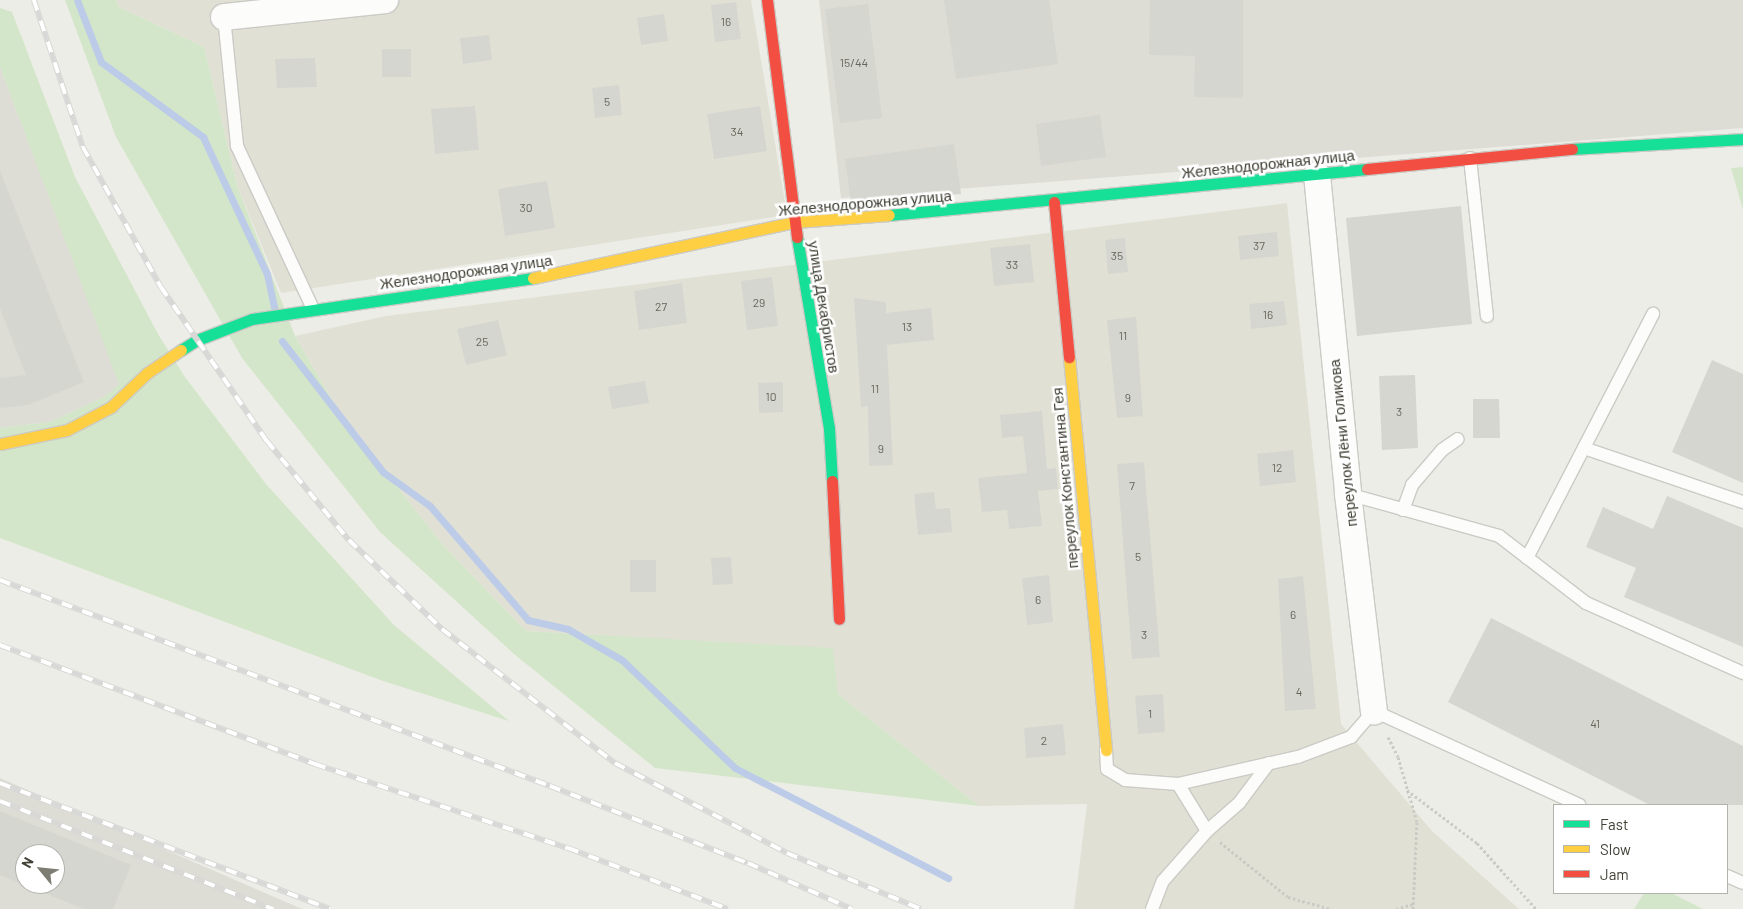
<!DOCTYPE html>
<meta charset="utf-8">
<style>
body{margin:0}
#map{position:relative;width:1743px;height:909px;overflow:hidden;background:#edede7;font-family:Barlow,sans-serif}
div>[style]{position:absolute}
.residential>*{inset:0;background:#e1e0d5}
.industrial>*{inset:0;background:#dddcd5}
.green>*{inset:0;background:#d4e6c9}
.stream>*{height:7px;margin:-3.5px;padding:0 3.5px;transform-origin:3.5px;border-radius:3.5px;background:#bccbe7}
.building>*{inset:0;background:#d6d6d0}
.path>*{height:3px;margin-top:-1.5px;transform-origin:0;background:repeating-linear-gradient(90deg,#cbcbc6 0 2.5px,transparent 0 5px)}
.roads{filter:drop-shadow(1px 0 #cbcac5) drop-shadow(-1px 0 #cbcac5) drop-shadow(0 1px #cbcac5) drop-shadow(0 -1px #cbcac5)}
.lane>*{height:12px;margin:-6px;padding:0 6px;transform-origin:6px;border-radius:6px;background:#fcfcfb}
.street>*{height:26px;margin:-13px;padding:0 13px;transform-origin:13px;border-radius:13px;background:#fcfcfb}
.fast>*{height:11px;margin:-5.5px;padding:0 5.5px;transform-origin:5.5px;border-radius:5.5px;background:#16e098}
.slow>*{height:11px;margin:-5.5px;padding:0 5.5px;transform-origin:5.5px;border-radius:5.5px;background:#ffcf43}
.jam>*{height:11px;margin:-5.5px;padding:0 5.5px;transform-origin:5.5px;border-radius:5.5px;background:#f24e42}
.rail>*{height:5.5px;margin-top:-2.75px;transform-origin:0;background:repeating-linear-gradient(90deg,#fff 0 11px,#d8d8d7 0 22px);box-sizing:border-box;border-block:1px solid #d8d8d7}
span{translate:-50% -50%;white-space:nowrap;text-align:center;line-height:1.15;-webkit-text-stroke:5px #fff;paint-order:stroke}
.number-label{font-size:12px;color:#67665c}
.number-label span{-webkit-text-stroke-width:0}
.street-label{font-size:15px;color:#414035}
.legend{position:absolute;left:1553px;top:804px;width:175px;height:90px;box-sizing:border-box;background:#fff;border:1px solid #b3b3ae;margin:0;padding:6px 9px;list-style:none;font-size:15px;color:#414035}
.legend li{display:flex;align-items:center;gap:10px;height:25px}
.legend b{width:25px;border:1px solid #b3b3ae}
.north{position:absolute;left:15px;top:844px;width:50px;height:50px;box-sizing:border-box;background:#fff;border:1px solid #b3b3ae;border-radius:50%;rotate:298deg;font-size:14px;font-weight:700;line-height:20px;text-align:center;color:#414035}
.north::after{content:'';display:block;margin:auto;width:18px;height:22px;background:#7d7d73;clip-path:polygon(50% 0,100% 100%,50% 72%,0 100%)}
</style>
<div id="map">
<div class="residential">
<div style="clip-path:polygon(116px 0,751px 0,787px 215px,281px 293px,237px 185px,204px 47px,119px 7px)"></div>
<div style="clip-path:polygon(1287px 203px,1341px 724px,1432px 831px,1519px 909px,1074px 909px,1087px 804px,979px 806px,838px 694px,832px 649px,526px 631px,443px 545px,342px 417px,295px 336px,386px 316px)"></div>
</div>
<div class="industrial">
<div style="clip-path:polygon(819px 0,1743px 0,1743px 128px,841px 198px)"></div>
<div style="clip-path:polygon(0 67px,120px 384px,104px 397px,50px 422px,0 428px)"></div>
<div style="clip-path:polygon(evenodd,0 778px,302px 909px,0 909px,0 778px,25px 854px,55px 854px,55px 884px,25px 884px,25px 854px)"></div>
</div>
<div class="green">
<div style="clip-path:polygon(65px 0,116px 0,119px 7px,204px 47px,237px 185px,295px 336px,342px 417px,443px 545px,526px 631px,833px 648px,838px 694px,979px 806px,655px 768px,514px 654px,380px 532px,242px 358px,116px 137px)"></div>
<div style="clip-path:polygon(0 8px,12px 12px,75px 177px,158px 334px,185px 377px,266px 484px,394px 625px,509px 721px,383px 681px,0 538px,0 428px,50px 422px,104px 397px,119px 384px,0 67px)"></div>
<div style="clip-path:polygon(1743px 167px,1743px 210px,1731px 168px)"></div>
<div style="clip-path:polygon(1644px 893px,1671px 893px,1703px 909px,1634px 909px)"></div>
</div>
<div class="stream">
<div style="left:77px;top:0;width:66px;rotate:68.8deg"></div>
<div style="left:101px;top:62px;width:127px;rotate:36.3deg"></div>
<div style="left:203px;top:137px;width:151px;rotate:65deg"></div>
<div style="left:267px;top:274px;width:35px;rotate:78deg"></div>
<div style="left:282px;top:341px;width:165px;rotate:52.4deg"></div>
<div style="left:383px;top:472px;width:58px;rotate:35.9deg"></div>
<div style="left:430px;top:506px;width:150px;rotate:49.3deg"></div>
<div style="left:528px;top:620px;width:41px;rotate:12.7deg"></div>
<div style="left:568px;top:629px;width:62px;rotate:29.9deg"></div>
<div style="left:622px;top:660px;width:156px;rotate:43.7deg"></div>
<div style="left:735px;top:768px;width:240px;rotate:27.3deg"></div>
</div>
<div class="building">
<div style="clip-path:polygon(944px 0,1049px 0,1058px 64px,956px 79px)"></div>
<div style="clip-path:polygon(1150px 0,1243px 0,1243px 98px,1194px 97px,1195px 56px,1149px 55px)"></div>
<div style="clip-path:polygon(736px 2px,741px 39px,715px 42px,711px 5px)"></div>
<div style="clip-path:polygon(868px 4px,882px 118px,840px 123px,825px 9px)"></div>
<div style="clip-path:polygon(664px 14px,668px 41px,641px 45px,637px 18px)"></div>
<div style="clip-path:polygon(489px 35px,492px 60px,463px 64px,460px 38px)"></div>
<div style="clip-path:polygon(382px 49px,411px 49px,411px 77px,382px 77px)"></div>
<div style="clip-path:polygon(315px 58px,317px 87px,277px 88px,275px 59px)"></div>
<div style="clip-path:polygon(619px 85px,622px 115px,595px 118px,592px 88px)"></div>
<div style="clip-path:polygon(475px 106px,479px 150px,435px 154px,431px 109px)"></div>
<div style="clip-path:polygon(760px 106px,767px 151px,714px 159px,707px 114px)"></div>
<div style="clip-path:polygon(1100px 115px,1106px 157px,1041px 166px,1036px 124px)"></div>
<div style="clip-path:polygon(954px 144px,961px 194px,851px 202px,845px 159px)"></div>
<div style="clip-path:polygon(0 171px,84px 382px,28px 405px,0 408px,0 378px,26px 375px,0 308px)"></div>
<div style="clip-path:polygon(547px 181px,555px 228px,505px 236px,498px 189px)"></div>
<div style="clip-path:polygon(1461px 206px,1472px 324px,1357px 336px,1346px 218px)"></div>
<div style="clip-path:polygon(1277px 232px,1279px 256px,1240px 260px,1238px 236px)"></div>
<div style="clip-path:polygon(1125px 238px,1128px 272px,1108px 274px,1105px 240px)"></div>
<div style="clip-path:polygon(1030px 244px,1034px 282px,994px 286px,990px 248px)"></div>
<div style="clip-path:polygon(772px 277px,778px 326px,747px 330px,741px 281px)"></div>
<div style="clip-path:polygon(682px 283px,687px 323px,639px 330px,634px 291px)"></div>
<div style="clip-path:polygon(854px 298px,886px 302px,886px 313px,931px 308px,934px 340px,887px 345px,893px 465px,869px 466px,868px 406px,861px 407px)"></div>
<div style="clip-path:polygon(1284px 301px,1287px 325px,1251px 329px,1249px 304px)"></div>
<div style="clip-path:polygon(1136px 317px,1143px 416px,1117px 418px,1107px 320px)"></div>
<div style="clip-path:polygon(498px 320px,507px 355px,466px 365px,457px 329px)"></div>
<div style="clip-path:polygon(1712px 360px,1743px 374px,1743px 483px,1672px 452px)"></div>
<div style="clip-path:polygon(1415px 375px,1418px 448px,1382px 450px,1379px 376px)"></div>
<div style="clip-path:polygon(645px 381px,649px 403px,612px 409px,608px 387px)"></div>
<div style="clip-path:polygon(783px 382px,783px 412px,759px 413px,758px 383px)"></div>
<div style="clip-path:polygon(1473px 399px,1499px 399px,1500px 438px,1473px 438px)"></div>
<div style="clip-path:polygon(1042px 411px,1047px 469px,1056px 468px,1058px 489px,1038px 491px,1042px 526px,1009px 529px,1007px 510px,982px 512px,978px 478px,1027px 473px,1023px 436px,1002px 438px,1000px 415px)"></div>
<div style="clip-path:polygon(1293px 450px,1296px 482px,1260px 486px,1257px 454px)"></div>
<div style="clip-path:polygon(1144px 462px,1160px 657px,1132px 659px,1117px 464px)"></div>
<div style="clip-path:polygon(934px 492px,936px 509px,950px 508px,952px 532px,918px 535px,914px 494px)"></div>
<div style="clip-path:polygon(1667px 496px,1743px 528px,1743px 647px,1624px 597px,1636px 568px,1586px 547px,1603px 507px,1653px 529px)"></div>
<div style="clip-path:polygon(731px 557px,733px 584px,713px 585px,711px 558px)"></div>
<div style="clip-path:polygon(630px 560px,656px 560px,656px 592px,630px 592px)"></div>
<div style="clip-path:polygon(1049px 575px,1053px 622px,1027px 625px,1022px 578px)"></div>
<div style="clip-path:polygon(1303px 576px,1316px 709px,1285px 711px,1278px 579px)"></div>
<div style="clip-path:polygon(1491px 618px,1743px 746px,1743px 805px,1650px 805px,1448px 702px)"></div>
<div style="clip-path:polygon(1163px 694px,1165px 732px,1138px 734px,1135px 696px)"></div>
<div style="clip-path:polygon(1063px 724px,1066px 755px,1026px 758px,1024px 728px)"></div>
<div style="clip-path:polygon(evenodd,0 811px,131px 865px,113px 909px,84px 909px,0 875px,0 811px,25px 854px,55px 854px,55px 884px,25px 884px,25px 854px)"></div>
</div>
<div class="path">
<div style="left:1388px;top:737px;width:22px;rotate:63deg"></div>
<div style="left:1398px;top:757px;width:68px;rotate:73.7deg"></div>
<div style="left:1417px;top:822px;width:87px;rotate:92.6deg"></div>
<div style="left:1407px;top:790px;width:88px;rotate:37.1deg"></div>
<div style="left:1477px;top:843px;width:89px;rotate:48.2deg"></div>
<div style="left:1220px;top:842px;width:87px;rotate:39deg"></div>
<div style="left:1288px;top:897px;width:45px;rotate:15.6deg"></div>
<div style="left:1396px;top:909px;width:18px;rotate:-16deg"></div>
</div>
<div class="roads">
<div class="lane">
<div style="left:224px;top:17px;width:130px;rotate:84.2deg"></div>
<div style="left:237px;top:146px;width:180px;rotate:65deg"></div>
<div style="left:1470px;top:158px;width:159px;rotate:83.9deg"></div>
<div style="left:1584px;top:448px;width:168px;rotate:18.8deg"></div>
<div style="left:1348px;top:494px;width:157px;rotate:15.5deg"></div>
<div style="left:1499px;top:536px;width:110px;rotate:37.6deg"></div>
<div style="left:1586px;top:603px;width:172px;rotate:24deg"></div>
<div style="left:1403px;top:510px;width:27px;rotate:-70deg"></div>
<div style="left:1412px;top:485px;width:46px;rotate:-49.4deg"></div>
<div style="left:1442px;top:450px;width:19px;rotate:-35deg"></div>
<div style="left:1527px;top:558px;width:275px;rotate:-62.7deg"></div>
<div style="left:1106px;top:750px;width:19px;rotate:87deg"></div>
<div style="left:1107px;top:769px;width:21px;rotate:31deg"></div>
<div style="left:1125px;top:780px;width:53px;rotate:4.3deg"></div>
<div style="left:1178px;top:784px;width:55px;rotate:58.3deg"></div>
<div style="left:1178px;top:784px;width:123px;rotate:-12.7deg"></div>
<div style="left:1298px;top:757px;width:57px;rotate:-20.7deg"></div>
<div style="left:1351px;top:737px;width:35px;rotate:-49deg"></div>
<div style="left:1374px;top:711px;width:226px;rotate:24.6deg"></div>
<div style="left:1727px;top:876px;width:17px;rotate:24deg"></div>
<div style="left:1152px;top:909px;width:30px;rotate:-69deg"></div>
<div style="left:1163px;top:881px;width:67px;rotate:-48.7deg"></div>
<div style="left:1207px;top:831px;width:43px;rotate:-41.2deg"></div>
<div style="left:1239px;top:803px;width:50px;rotate:-53.1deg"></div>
</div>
<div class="street">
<div style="left:224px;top:17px;width:162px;rotate:-6deg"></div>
<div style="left:1317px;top:175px;width:321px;rotate:84.4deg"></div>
<div style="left:1348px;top:494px;width:219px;rotate:83.2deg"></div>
</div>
<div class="fast">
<div style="left:1572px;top:149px;width:171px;rotate:-3.3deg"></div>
<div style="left:889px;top:215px;width:480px;rotate:-5.5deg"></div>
<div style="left:797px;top:237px;width:194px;rotate:80.5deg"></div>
<div style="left:829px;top:428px;width:53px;rotate:86.8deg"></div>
<div style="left:181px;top:350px;width:19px;rotate:-32deg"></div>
<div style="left:197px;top:340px;width:59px;rotate:-20.9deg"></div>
<div style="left:252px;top:319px;width:284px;rotate:-8.3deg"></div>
</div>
<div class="slow">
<div style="left:533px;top:278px;width:268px;rotate:-12.1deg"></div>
<div style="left:795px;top:222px;width:94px;rotate:-4.3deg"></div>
<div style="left:1069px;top:357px;width:395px;rotate:84.6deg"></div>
<div style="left:0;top:444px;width:68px;rotate:-11.8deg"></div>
<div style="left:67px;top:430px;width:50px;rotate:-27.6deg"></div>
<div style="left:111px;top:407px;width:50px;rotate:-43.4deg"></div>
<div style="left:147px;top:373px;width:41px;rotate:-34.1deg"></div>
</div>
<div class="jam">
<div style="left:767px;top:0;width:239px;rotate:82.8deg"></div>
<div style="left:1367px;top:169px;width:206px;rotate:-5.6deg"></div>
<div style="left:1054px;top:202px;width:156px;rotate:84.5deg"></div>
<div style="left:832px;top:481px;width:138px;rotate:87.1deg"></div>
</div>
</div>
<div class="rail">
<div style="left:34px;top:0;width:155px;rotate:71.6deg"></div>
<div style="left:83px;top:147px;width:160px;rotate:60.9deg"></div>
<div style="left:161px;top:287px;width:187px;rotate:55.5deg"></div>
<div style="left:267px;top:441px;width:129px;rotate:50.4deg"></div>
<div style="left:349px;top:540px;width:129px;rotate:43.7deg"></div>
<div style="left:442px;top:629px;width:219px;rotate:37.8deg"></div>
<div style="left:615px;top:763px;width:194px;rotate:27.6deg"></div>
<div style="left:787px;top:853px;width:145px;rotate:22.7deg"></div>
<div style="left:0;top:580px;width:587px;rotate:20.53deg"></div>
<div style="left:550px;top:786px;width:212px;rotate:21.3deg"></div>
<div style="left:748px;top:863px;width:114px;rotate:23.9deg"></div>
<div style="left:0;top:645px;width:337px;rotate:20.7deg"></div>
<div style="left:315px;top:764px;width:267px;rotate:18.4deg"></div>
<div style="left:568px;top:848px;width:171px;rotate:20.9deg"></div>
<div style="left:0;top:783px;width:353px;rotate:20.9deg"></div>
<div style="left:0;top:801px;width:294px;rotate:21.6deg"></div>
</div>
<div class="number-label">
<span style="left:726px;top:22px">16</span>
<span style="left:854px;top:63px">15/44</span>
<span style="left:607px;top:102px">5</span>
<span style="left:737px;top:132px">34</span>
<span style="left:526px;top:208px">30</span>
<span style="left:1259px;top:246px">37</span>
<span style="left:1117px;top:256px">35</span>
<span style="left:1012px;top:265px">33</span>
<span style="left:759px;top:303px">29</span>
<span style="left:661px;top:307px">27</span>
<span style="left:1268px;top:315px">16</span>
<span style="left:907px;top:327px">13</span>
<span style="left:1123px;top:336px">11</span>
<span style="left:482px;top:342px">25</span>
<span style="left:875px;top:389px">11</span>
<span style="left:771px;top:397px">10</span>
<span style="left:1128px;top:398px">9</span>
<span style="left:1399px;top:412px">3</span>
<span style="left:881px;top:449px">9</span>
<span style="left:1277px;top:468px">12</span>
<span style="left:1132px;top:486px">7</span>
<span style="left:1138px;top:557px">5</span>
<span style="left:1038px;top:600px">6</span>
<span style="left:1293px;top:615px">6</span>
<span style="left:1144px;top:635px">3</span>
<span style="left:1299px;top:692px">4</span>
<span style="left:1150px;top:714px">1</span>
<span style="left:1595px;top:724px">41</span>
<span style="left:1044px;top:741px">2</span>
</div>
<div class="street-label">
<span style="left:1268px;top:164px;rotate:-6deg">Железнодорожная улица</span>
<span style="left:865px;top:203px;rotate:-5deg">Железнодорожная улица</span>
<span style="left:466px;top:272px;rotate:-8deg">Железнодорожная улица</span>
<span style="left:824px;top:307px;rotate:81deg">улица Декабристов</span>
<span style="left:1343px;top:443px;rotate:-96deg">переулок Лёни Голикова</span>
<span style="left:1065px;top:478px;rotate:-95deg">переулок Константина Гея</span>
</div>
<ul class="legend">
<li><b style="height:6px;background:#16e098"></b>Fast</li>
<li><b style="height:6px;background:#ffcf43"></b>Slow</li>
<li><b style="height:6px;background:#f24e42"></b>Jam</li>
</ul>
<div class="north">N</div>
</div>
